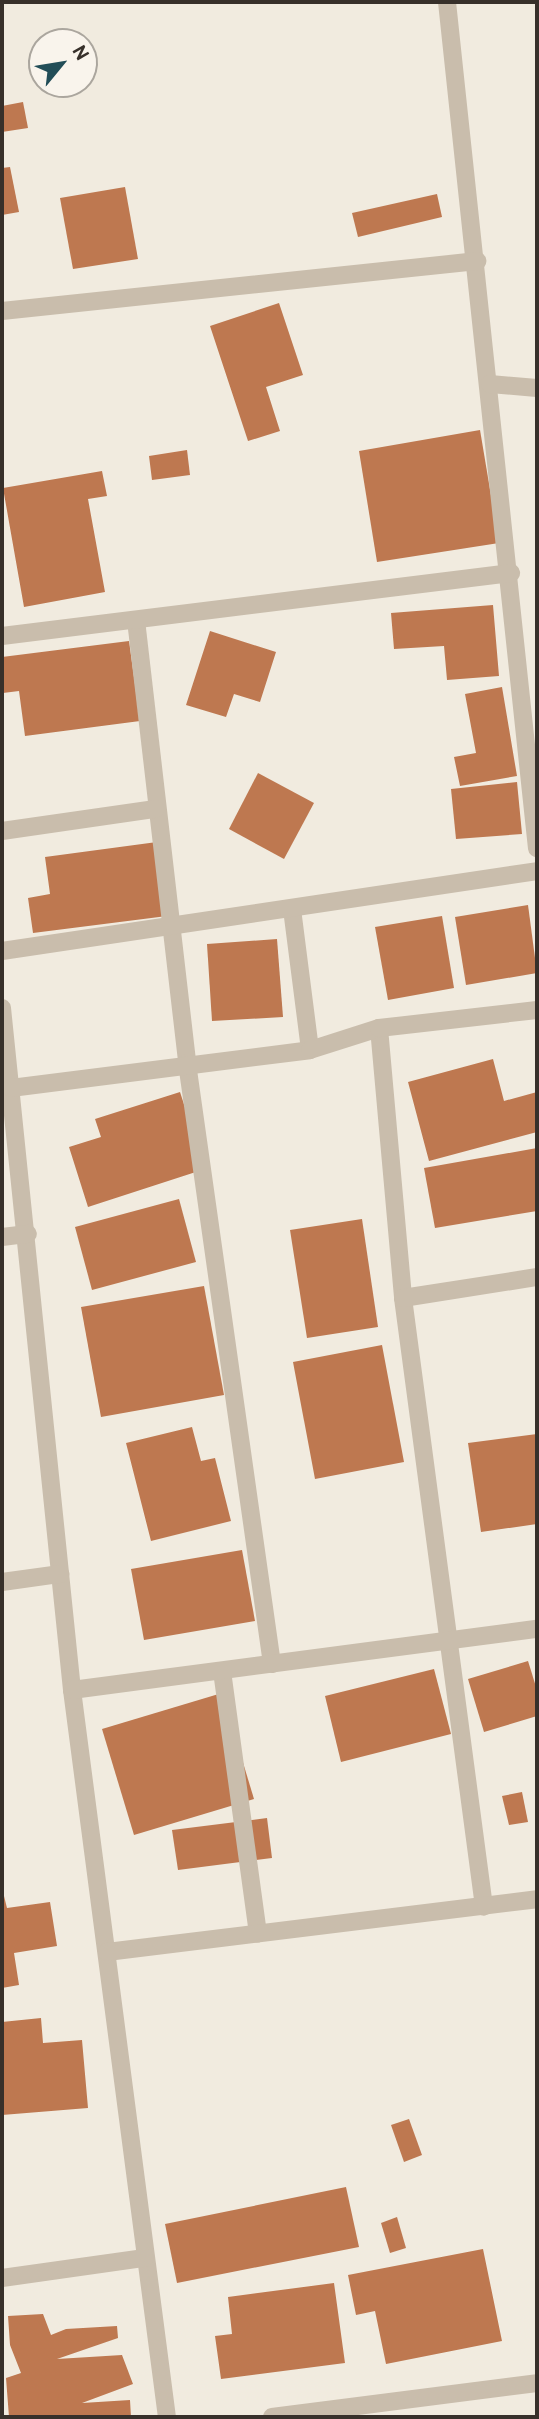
<!DOCTYPE html>
<style>
body{margin:0}
#map{position:relative;width:539px;height:2419px;overflow:hidden;background:#f1ebdf;font-family:Overpass,sans-serif}
div>[style]{position:absolute}
.building>*{inset:0;background:#be7850}
.street>*{height:18px;margin:-9px;padding:0 9px;transform-origin:9px;border-radius:9px;background:#c9bdac}
span{translate:-50% -50%;white-space:nowrap;text-align:center;line-height:1.15;-webkit-text-stroke:6px #f9f4ec;paint-order:stroke}
.frame{position:absolute;inset:0;border:4px solid #37302a;pointer-events:none}
.north{position:absolute;left:28px;top:28px;width:70px;height:70px;box-sizing:border-box;background:#f9f4ec;border:2px solid #aba69e;border-radius:50%;rotate:60deg;font-size:19px;font-weight:700;line-height:28px;text-align:center;color:#37302a}
.north::after{content:'';display:block;margin:auto;width:24px;height:32px;background:#224d57;clip-path:polygon(50% 0,100% 100%,50% 72%,0 100%)}
</style>
<div id="map">
<div class="building">
<div style="clip-path:polygon(23px 102px,28px 128px,2px 132px,2px 106px)"></div>
<div style="clip-path:polygon(10px 167px,19px 212px,2px 215px,2px 168px)"></div>
<div style="clip-path:polygon(125px 187px,138px 259px,73px 269px,60px 198px)"></div>
<div style="clip-path:polygon(437px 194px,442px 217px,358px 237px,352px 213px)"></div>
<div style="clip-path:polygon(279px 303px,303px 375px,266px 387px,280px 431px,248px 441px,210px 326px)"></div>
<div style="clip-path:polygon(480px 430px,499px 543px,377px 562px,359px 451px)"></div>
<div style="clip-path:polygon(187px 450px,190px 475px,152px 480px,149px 456px)"></div>
<div style="clip-path:polygon(102px 471px,107px 496px,88px 499px,105px 592px,24px 607px,3px 488px)"></div>
<div style="clip-path:polygon(493px 605px,499px 676px,447px 680px,444px 646px,394px 649px,391px 613px)"></div>
<div style="clip-path:polygon(210px 631px,276px 652px,260px 702px,234px 694px,226px 717px,186px 705px)"></div>
<div style="clip-path:polygon(129px 641px,140px 721px,25px 736px,19px 691px,3px 693px,2px 657px)"></div>
<div style="clip-path:polygon(502px 687px,517px 776px,460px 786px,454px 757px,476px 753px,465px 694px)"></div>
<div style="clip-path:polygon(258px 773px,314px 803px,284px 859px,229px 829px)"></div>
<div style="clip-path:polygon(517px 782px,522px 834px,456px 839px,451px 789px)"></div>
<div style="clip-path:polygon(157px 842px,167px 916px,33px 933px,28px 898px,50px 894px,45px 857px)"></div>
<div style="clip-path:polygon(528px 905px,537px 973px,466px 985px,455px 917px)"></div>
<div style="clip-path:polygon(442px 916px,454px 988px,388px 1000px,375px 927px)"></div>
<div style="clip-path:polygon(277px 939px,283px 1017px,212px 1021px,207px 944px)"></div>
<div style="clip-path:polygon(493px 1059px,504px 1101px,537px 1092px,537px 1132px,429px 1161px,408px 1082px)"></div>
<div style="clip-path:polygon(180px 1092px,205px 1169px,88px 1207px,69px 1147px,101px 1137px,95px 1119px)"></div>
<div style="clip-path:polygon(537px 1148px,537px 1211px,435px 1228px,424px 1168px)"></div>
<div style="clip-path:polygon(179px 1199px,196px 1262px,92px 1290px,75px 1227px)"></div>
<div style="clip-path:polygon(362px 1219px,378px 1327px,307px 1338px,290px 1230px)"></div>
<div style="clip-path:polygon(204px 1286px,224px 1395px,101px 1417px,81px 1307px)"></div>
<div style="clip-path:polygon(382px 1345px,404px 1462px,315px 1479px,293px 1362px)"></div>
<div style="clip-path:polygon(192px 1427px,201px 1461px,215px 1458px,231px 1521px,151px 1541px,126px 1443px)"></div>
<div style="clip-path:polygon(537px 1434px,537px 1524px,481px 1532px,468px 1443px)"></div>
<div style="clip-path:polygon(242px 1550px,255px 1621px,144px 1640px,131px 1569px)"></div>
<div style="clip-path:polygon(528px 1661px,537px 1690px,537px 1716px,484px 1732px,468px 1679px)"></div>
<div style="clip-path:polygon(434px 1669px,451px 1734px,341px 1762px,325px 1696px)"></div>
<div style="clip-path:polygon(222px 1693px,254px 1799px,134px 1835px,102px 1729px)"></div>
<div style="clip-path:polygon(522px 1792px,528px 1822px,509px 1825px,502px 1796px)"></div>
<div style="clip-path:polygon(267px 1818px,272px 1858px,178px 1870px,172px 1830px)"></div>
<div style="clip-path:polygon(2px 1888px,7px 1908px,50px 1902px,57px 1946px,14px 1953px,19px 1985px,2px 1988px)"></div>
<div style="clip-path:polygon(41px 2018px,43px 2043px,82px 2040px,88px 2108px,2px 2115px,2px 2022px)"></div>
<div style="clip-path:polygon(409px 2119px,422px 2155px,404px 2162px,391px 2125px)"></div>
<div style="clip-path:polygon(346px 2187px,359px 2247px,177px 2283px,165px 2224px)"></div>
<div style="clip-path:polygon(397px 2217px,406px 2248px,390px 2253px,381px 2223px)"></div>
<div style="clip-path:polygon(483px 2249px,502px 2341px,386px 2364px,375px 2311px,356px 2315px,348px 2275px)"></div>
<div style="clip-path:polygon(334px 2283px,345px 2363px,221px 2379px,215px 2336px,232px 2334px,228px 2297px)"></div>
<div style="clip-path:polygon(43px 2314px,51px 2335px,66px 2329px,117px 2326px,118px 2338px,57px 2359px,122px 2355px,133px 2384px,82px 2403px,130px 2400px,131px 2417px,9px 2417px,6px 2378px,21px 2373px,10px 2345px,8px 2316px)"></div>
</div>
<div class="street">
<div style="left:447px;top:2px;width:851px;rotate:83.93deg"></div>
<div style="left:2px;top:311px;width:478px;rotate:-6deg"></div>
<div style="left:490px;top:384px;width:47px;rotate:4.9deg"></div>
<div style="left:136px;top:620px;width:446px;rotate:83.4deg"></div>
<div style="left:187px;top:1063px;width:607px;rotate:81.95deg"></div>
<div style="left:2px;top:636px;width:513px;rotate:-7.06deg"></div>
<div style="left:2px;top:831px;width:155px;rotate:-8.2deg"></div>
<div style="left:292px;top:909px;width:142px;rotate:82.7deg"></div>
<div style="left:2px;top:951px;width:541px;rotate:-8.5deg"></div>
<div style="left:2px;top:1008px;width:686px;rotate:84.14deg"></div>
<div style="left:72px;top:1690px;width:733px;rotate:82.56deg"></div>
<div style="left:379px;top:1028px;width:271px;rotate:84.9deg"></div>
<div style="left:403px;top:1298px;width:614px;rotate:82.42deg"></div>
<div style="left:11px;top:1088px;width:301px;rotate:-7.2deg"></div>
<div style="left:310px;top:1050px;width:72px;rotate:-17.7deg"></div>
<div style="left:379px;top:1028px;width:159px;rotate:-6.5deg"></div>
<div style="left:2px;top:1237px;width:26px;rotate:-7deg"></div>
<div style="left:403px;top:1298px;width:136px;rotate:-8.9deg"></div>
<div style="left:2px;top:1582px;width:59px;rotate:-7.9deg"></div>
<div style="left:222px;top:1671px;width:265px;rotate:82.2deg"></div>
<div style="left:72px;top:1690px;width:469px;rotate:-7.5deg"></div>
<div style="left:107px;top:1952px;width:433px;rotate:-7deg"></div>
<div style="left:2px;top:2278px;width:144px;rotate:-8deg"></div>
<div style="left:272px;top:2417px;width:267px;rotate:-7.3deg"></div>
</div>
<div class="frame"></div>
<div class="north">N</div>
</div>
